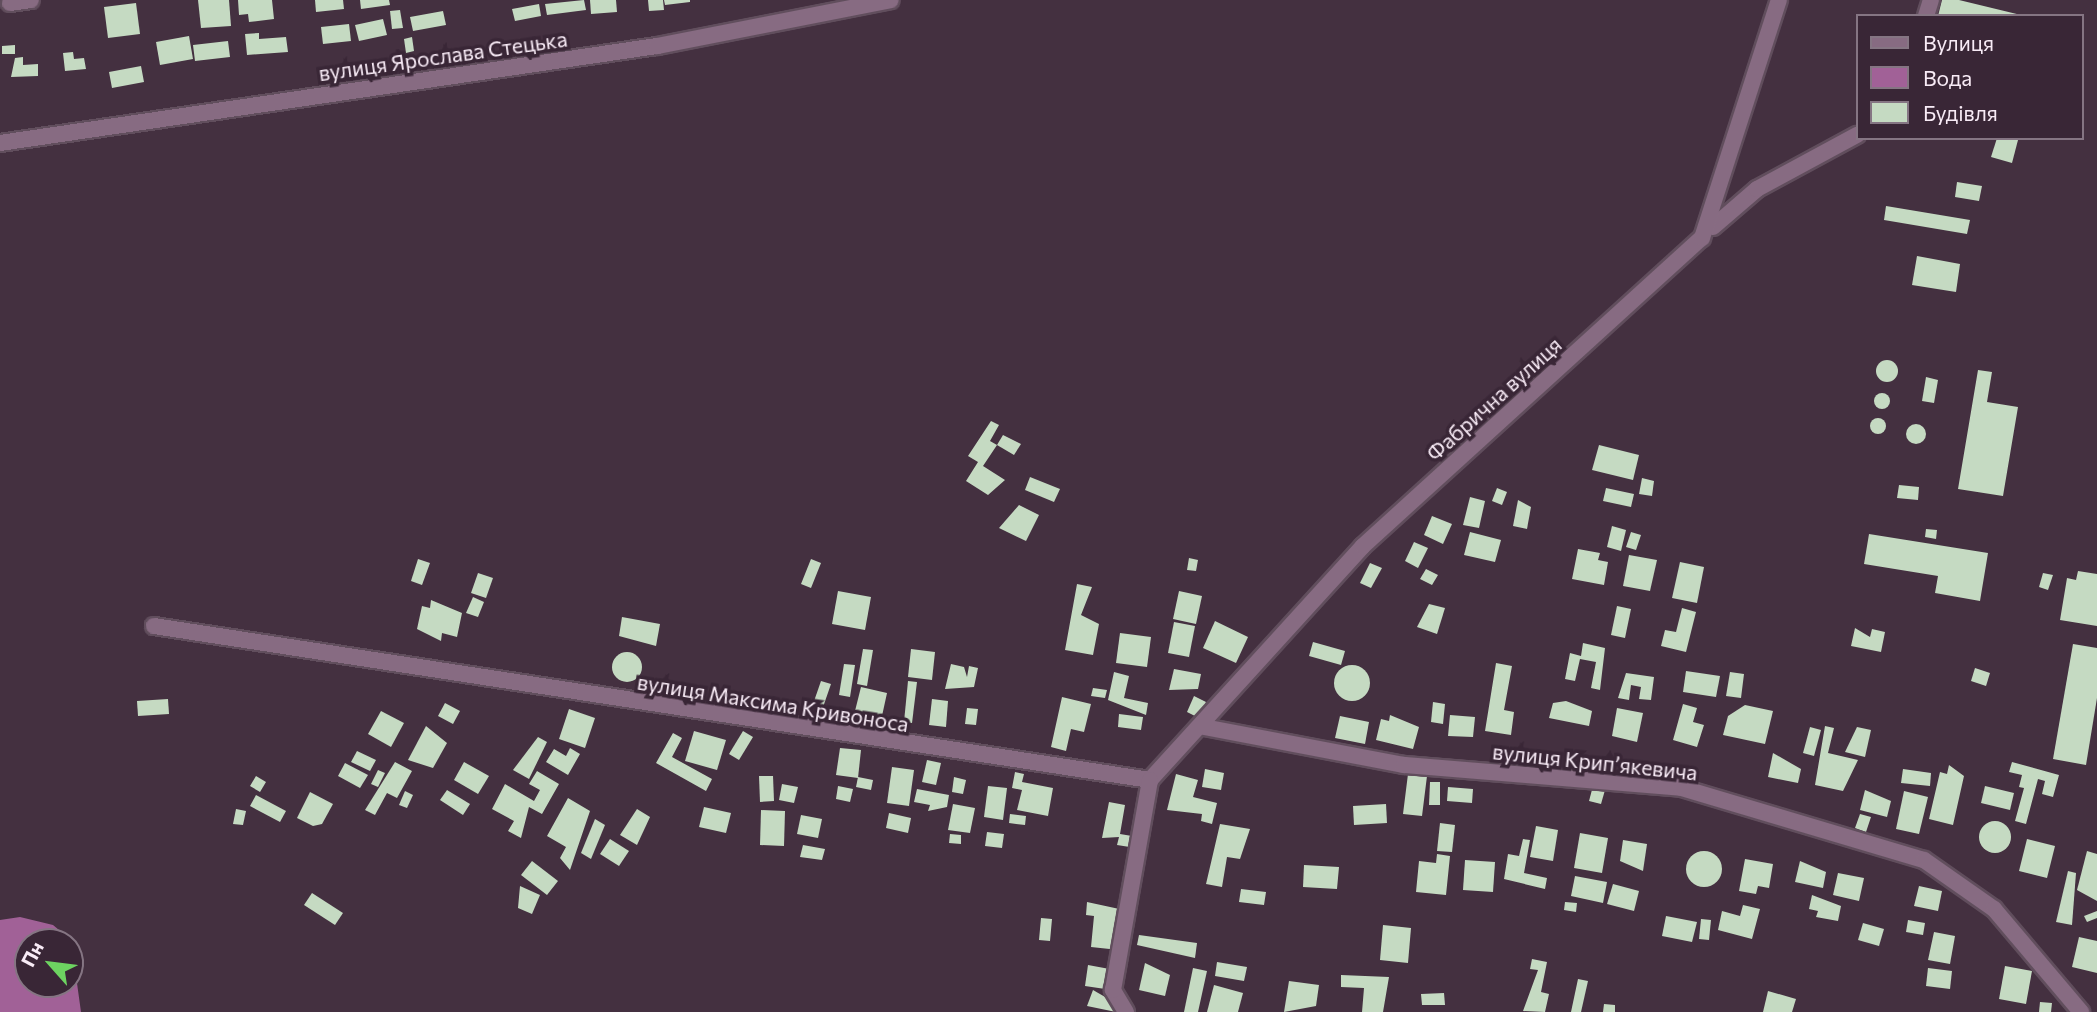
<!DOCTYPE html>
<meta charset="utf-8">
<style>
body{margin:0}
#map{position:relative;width:2097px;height:1012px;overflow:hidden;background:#443040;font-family:Commissioner,sans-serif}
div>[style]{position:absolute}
.water>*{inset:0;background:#a16197}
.building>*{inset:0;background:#c5dac2}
.round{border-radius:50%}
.roads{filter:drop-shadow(2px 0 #614e5d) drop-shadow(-2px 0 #614e5d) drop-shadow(0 2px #614e5d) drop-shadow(0 -2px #614e5d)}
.street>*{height:16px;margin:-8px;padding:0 8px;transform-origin:8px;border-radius:8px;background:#876b82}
span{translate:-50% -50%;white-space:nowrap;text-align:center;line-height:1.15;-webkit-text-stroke:7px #392636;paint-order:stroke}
.street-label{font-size:21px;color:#f8ebf6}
.legend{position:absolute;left:1856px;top:14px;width:228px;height:126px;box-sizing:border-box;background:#392636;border:2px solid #857583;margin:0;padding:9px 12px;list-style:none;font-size:21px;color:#f8ebf6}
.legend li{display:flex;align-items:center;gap:14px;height:35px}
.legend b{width:35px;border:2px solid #857583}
.north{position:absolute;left:14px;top:928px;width:70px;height:70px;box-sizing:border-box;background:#392636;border:2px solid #857583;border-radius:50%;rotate:298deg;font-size:19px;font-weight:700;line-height:28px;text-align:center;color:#f8ebf6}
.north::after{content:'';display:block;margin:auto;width:24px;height:32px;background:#6dd361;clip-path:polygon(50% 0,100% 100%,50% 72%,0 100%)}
</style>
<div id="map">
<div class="water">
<div style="clip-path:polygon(evenodd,20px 917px,53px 925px,71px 940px,81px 1012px,0 1012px,0 920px,20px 917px,28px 942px,70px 942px,70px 984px,28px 984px,28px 942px)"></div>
</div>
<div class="building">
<div style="clip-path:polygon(198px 0,229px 0,231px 26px,201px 28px)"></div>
<div style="clip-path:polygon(238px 0,272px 0,274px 19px,249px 22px,248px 14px,239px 15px)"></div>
<div style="clip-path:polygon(315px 0,343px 0,344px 9px,316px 12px)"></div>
<div style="clip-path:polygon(360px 0,389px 0,390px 5px,361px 9px)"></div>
<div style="clip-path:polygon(584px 0,586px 10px,547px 15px,545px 4px)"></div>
<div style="clip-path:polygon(590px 0,616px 0,617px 12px,591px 14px)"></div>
<div style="clip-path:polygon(648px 0,663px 0,664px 10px,649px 11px)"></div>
<div style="clip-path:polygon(664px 0,690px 0,690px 2px,665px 5px)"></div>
<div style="clip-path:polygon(1942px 0,1959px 0,2025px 16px,1938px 16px)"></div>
<div style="clip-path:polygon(136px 3px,140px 34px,108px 38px,104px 7px)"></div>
<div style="clip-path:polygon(539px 4px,541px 16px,515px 21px,512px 9px)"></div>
<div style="clip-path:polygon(400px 10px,403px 28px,392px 29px,390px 11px)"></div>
<div style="clip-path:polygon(443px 11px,446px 25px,413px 31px,410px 17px)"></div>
<div style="clip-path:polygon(383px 19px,387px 35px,359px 41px,355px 25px)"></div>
<div style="clip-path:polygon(349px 24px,351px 41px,323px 44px,321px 27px)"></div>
<div style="clip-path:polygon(259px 33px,259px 39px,286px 37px,288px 52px,247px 55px,245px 34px)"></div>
<div style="clip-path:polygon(189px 36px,193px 59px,160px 65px,156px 42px)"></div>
<div style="clip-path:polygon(412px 37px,414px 51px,406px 53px,404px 39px)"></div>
<div style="clip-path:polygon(228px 41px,230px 57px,195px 61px,193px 45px)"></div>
<div style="clip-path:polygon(15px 45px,15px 54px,2px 54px,2px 46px)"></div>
<div style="clip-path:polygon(73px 52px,74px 59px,84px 58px,86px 69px,65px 71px,63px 53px)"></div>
<div style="clip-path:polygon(23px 57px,23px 65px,38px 64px,38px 76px,11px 77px,15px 58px)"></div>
<div style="clip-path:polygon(141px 66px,144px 82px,112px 88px,109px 72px)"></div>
<div style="clip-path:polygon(1997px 138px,2018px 140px,2012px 163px,1991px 157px)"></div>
<div style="clip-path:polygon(1957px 182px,1982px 186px,1979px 201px,1955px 197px)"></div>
<div style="clip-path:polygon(1886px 206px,1970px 220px,1967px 234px,1884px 220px)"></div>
<div style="clip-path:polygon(1917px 256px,1960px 264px,1956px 292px,1912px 285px)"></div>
<div class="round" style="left:1876px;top:360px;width:22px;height:22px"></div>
<div style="clip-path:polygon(1978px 370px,1992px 372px,1987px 402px,2018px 407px,2003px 496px,1958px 489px)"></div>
<div style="clip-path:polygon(1926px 377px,1938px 380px,1934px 403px,1922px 401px)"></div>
<div class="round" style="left:1874px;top:393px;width:16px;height:16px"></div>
<div class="round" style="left:1870px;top:418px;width:16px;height:16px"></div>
<div style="clip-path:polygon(991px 421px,999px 425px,990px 441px,997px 445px,983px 466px,1005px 480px,988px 495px,966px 481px,978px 462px,968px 456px)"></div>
<div class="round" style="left:1906px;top:424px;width:20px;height:20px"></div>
<div style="clip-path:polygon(1003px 435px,1021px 444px,1014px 455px,997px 445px)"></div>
<div style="clip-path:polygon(1599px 445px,1639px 455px,1633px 480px,1592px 470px)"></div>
<div style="clip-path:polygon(1030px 477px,1060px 489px,1054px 502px,1025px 490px)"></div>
<div style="clip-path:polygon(1642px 478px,1654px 481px,1652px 496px,1639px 494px)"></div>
<div style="clip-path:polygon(1899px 485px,1919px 487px,1918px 500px,1897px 498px)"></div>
<div style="clip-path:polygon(1497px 488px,1507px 492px,1502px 505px,1492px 501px)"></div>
<div style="clip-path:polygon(1606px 488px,1634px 494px,1631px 507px,1603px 501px)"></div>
<div style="clip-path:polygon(1470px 497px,1485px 501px,1479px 528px,1463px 525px)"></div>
<div style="clip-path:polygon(1518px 500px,1531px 507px,1527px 529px,1513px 526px)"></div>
<div style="clip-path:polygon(1019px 505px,1039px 515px,1026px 541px,999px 528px)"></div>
<div style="clip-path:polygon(1432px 516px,1452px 524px,1443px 544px,1424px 535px)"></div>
<div style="clip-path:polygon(1612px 526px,1626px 530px,1621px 551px,1607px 547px)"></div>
<div style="clip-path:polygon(1926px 529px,1937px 530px,1936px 539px,1925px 537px)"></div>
<div style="clip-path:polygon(1470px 532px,1501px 540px,1495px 562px,1464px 555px)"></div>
<div style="clip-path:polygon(1631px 532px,1641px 535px,1636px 550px,1626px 547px)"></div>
<div style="clip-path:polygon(1869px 534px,1988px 553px,1980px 601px,1935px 593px,1938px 576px,1864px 564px)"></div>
<div style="clip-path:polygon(1414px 542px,1428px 548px,1418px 568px,1405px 561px)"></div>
<div style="clip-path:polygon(1578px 549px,1600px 553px,1598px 560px,1608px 562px,1604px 585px,1572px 579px)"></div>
<div style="clip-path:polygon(1629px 555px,1657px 560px,1650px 591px,1623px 586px)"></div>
<div style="clip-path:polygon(1189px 558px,1198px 560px,1196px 571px,1187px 570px)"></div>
<div style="clip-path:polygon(418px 559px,430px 563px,422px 585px,411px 581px)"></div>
<div style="clip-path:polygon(811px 559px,821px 563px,811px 588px,801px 584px)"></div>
<div style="clip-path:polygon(1680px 562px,1704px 567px,1697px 603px,1672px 598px)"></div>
<div style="clip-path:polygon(1370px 563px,1382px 568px,1371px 588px,1360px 583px)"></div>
<div style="clip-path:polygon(1426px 569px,1438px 575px,1432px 585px,1420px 579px)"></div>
<div style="clip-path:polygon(2078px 571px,2097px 574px,2097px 626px,2060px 620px,2067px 578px,2076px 580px)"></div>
<div style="clip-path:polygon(478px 573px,493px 578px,486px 598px,471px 593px)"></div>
<div style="clip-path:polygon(2043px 573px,2053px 575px,2048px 590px,2039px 587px)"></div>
<div style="clip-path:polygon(1077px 584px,1092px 587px,1081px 615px,1099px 624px,1093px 655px,1065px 650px)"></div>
<div style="clip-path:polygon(838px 591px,871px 597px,865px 630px,832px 624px)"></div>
<div style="clip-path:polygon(1179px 591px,1202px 596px,1196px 624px,1173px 619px)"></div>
<div style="clip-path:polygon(473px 597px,484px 602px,478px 617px,466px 613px)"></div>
<div style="clip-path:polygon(431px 600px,462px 613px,457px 637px,442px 633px,441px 641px,417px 629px,422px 606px,430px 608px)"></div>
<div style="clip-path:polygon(1429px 604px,1445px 608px,1437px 634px,1417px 627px)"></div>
<div style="clip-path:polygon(1617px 606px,1631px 609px,1625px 638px,1611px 635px)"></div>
<div style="clip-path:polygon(1682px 608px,1696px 612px,1686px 652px,1661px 646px,1665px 630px,1676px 632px)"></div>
<div style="clip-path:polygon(622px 617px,660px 624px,656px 646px,619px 636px)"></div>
<div style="clip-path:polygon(1215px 621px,1248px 637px,1236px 663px,1203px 648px)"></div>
<div style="clip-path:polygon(1174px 622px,1195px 626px,1189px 657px,1168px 653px)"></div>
<div style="clip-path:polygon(1855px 628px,1870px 637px,1872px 629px,1885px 632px,1881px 652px,1851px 646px)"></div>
<div style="clip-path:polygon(1120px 633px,1151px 637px,1147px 667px,1116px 663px)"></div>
<div style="clip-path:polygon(1313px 642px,1345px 651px,1341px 665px,1309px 656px)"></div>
<div style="clip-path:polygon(1583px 643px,1605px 648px,1600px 690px,1591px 688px,1596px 662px,1580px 659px,1575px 681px,1565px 679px,1570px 653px,1581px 656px)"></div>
<div style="clip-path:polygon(2073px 644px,2097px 648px,2097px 698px,2086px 765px,2053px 759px)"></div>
<div style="clip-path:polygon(863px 649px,873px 650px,867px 686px,857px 684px)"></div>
<div style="clip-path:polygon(911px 649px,935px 652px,932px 680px,908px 677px)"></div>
<div class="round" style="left:612px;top:652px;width:30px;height:30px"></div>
<div style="clip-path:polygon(1496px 663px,1512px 666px,1504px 710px,1514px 712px,1511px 735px,1485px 731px)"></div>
<div style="clip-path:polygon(844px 664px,855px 665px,850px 697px,839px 695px)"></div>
<div style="clip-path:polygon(951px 664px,964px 667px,967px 677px,969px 666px,978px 668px,974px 687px,945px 689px)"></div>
<div class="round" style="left:1334px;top:665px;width:36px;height:36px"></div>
<div style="clip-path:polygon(1975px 668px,1990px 673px,1986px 686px,1971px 681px)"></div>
<div style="clip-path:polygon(1174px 669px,1201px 674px,1198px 689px,1169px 690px)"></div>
<div style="clip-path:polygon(1686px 671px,1720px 676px,1716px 697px,1683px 692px)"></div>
<div style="clip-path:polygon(1114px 672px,1129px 676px,1124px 698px,1148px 703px,1146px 715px,1108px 700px)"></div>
<div style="clip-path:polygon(1730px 672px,1744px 674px,1741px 698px,1726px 696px)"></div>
<div style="clip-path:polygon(1626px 673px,1654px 677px,1651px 700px,1639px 699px,1641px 687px,1631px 685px,1629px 700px,1618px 698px)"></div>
<div style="clip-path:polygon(821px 681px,831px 684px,822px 710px,812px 707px)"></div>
<div style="clip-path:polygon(908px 681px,917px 682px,912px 723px,904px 722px)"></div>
<div style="clip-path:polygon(861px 687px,887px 693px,880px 725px,853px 719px)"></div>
<div style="clip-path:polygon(1093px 688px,1107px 690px,1105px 698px,1091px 696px)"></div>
<div style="clip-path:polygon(1194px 696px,1206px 702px,1199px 718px,1187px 712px)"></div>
<div style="clip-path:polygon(1062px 697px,1091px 704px,1084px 732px,1071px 729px,1066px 751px,1051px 747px)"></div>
<div style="clip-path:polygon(168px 699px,169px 714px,138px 716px,137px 701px)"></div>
<div style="clip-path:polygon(932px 699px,948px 701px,946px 727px,929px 725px)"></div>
<div style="clip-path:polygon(1566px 701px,1592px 711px,1589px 726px,1549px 718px,1553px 703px)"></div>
<div style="clip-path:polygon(1433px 702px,1445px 704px,1443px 724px,1431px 722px)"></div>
<div style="clip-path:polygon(445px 703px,460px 711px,453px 724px,438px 716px)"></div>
<div style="clip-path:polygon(1683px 704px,1697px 708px,1693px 722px,1704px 725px,1697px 747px,1673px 740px)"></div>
<div style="clip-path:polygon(1745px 705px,1773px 711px,1765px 744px,1723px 735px,1728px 716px)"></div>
<div style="clip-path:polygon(967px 708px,978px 709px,976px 725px,965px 724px)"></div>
<div style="clip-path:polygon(1617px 708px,1643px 713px,1637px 742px,1612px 736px)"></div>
<div style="clip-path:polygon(569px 709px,595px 718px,585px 748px,559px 739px)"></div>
<div style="clip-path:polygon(381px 711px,404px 723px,391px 747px,368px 734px)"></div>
<div style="clip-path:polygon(1119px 714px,1143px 717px,1141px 730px,1118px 727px)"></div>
<div style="clip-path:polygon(1390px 715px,1419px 727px,1413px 749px,1376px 740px,1381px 719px,1389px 721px)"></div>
<div style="clip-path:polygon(1450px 715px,1475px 717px,1473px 737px,1448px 736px)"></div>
<div style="clip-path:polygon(1340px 716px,1369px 722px,1365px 744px,1335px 738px)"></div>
<div style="clip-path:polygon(426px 726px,447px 743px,433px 768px,408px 760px)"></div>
<div style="clip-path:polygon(1825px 726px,1834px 728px,1828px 753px,1858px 760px,1843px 791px,1815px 785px)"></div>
<div style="clip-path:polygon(1810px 727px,1821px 730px,1814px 756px,1803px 753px)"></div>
<div style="clip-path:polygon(1857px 727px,1871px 730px,1865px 757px,1845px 752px)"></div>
<div style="clip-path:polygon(694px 731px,726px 740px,717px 770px,685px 761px)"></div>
<div style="clip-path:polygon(743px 731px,753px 737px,739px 760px,729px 754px)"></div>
<div style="clip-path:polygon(673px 733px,682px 738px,672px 757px,712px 779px,706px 791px,656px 763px)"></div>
<div style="clip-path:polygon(538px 737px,547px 742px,529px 779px,513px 770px)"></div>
<div style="clip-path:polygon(570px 748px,580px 754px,568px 775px,546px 762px,554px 749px,566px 756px)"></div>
<div style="clip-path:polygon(840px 748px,861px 750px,858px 778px,836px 775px)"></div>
<div style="clip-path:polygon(357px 751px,376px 760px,370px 771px,351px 762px)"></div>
<div style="clip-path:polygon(1773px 753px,1801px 769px,1798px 783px,1768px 777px)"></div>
<div style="clip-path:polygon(927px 760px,941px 763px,936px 785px,922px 782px)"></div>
<div style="clip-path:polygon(395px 762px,412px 771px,397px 798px,387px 793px,375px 815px,365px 810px)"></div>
<div style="clip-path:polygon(464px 762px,489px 776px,478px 794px,454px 780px)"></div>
<div style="clip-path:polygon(2012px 762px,2059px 775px,2053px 797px,2042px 794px,2045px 781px,2038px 779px,2026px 824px,2015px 821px,2024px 788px,2019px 787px,2022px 775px,2009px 772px)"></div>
<div style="clip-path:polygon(345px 763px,368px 775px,360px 788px,338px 776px)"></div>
<div style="clip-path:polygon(1949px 765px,1964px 776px,1953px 825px,1929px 819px,1940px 772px,1947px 774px)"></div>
<div style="clip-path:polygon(892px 767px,914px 770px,909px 806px,887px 803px)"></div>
<div style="clip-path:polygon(1205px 769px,1224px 773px,1221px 790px,1202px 787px)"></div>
<div style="clip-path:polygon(1903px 769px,1931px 773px,1930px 786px,1901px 783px)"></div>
<div style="clip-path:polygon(378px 770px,385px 773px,378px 787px,371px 784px)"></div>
<div style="clip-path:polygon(537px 771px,559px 784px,542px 814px,529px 807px,521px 838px,508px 831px,514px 821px,492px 809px,505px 784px,534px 801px,540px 790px,529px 784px)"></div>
<div style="clip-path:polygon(1015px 772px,1024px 774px,1022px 782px,1053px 788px,1048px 816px,1017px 810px,1022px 790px,1012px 788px)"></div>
<div style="clip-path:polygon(1176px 774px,1198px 780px,1193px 797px,1217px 803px,1212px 824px,1201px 821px,1202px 814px,1167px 810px)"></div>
<div style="clip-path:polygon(1408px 774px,1427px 776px,1422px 816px,1403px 814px)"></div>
<div style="clip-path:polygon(256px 776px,266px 782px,260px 792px,250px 786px)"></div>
<div style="clip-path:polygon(759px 776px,773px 776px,774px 801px,760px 802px)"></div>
<div style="clip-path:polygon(858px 777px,873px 780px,871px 790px,856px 787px)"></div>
<div style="clip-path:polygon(954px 777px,966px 780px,963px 794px,952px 792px)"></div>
<div style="clip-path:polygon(1430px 782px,1440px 782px,1440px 805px,1429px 805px)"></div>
<div style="clip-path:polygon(782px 784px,798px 787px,794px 803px,779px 800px)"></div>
<div style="clip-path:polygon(838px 786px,853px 789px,850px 802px,836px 799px)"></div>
<div style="clip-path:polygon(988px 786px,1007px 788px,1003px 820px,984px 817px)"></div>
<div style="clip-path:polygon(1593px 786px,1605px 790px,1601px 804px,1589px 801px)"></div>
<div style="clip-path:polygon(1985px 786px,2014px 793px,2010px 810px,1981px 803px)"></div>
<div style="clip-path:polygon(1448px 787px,1473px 789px,1472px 803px,1447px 801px)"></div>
<div style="clip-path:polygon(917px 789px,949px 795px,947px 807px,928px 811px,930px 805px,914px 802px)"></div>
<div style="clip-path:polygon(447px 790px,470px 804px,463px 815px,440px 800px)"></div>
<div style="clip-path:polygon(1865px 790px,1891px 801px,1887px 817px,1860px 810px)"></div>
<div style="clip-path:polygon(405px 791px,413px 795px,407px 808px,399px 805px)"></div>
<div style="clip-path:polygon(1904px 791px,1928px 797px,1919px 834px,1896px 829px)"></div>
<div style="clip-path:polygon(310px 792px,333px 804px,322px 824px,313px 826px,297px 818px)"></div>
<div style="clip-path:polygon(256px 795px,286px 811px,280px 822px,250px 806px)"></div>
<div style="clip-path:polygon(568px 798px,590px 811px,570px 870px,560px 858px,566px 847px,547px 836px)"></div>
<div style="clip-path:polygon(1109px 802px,1125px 805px,1120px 834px,1138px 837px,1136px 848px,1117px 845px,1119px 837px,1102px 838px)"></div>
<div style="clip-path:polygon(953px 804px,975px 808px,970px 833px,948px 830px)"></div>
<div style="clip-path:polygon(1386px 804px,1387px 823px,1354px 825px,1353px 806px)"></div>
<div style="clip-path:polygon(704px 807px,731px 813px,726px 833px,699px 827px)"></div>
<div style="clip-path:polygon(236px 809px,246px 811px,243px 825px,233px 824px)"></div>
<div style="clip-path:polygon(637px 809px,650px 817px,637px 845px,620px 835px)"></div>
<div style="clip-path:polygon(761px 810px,785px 811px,784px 846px,760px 845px)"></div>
<div style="clip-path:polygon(889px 813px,911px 818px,908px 833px,886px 828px)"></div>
<div style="clip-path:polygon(1010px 814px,1026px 816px,1025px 825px,1009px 823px)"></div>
<div style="clip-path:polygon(1860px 814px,1871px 817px,1866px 832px,1855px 828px)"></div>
<div style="clip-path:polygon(801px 815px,822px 819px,818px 838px,797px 834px)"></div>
<div style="clip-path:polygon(595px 819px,605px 825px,591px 859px,581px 853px)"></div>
<div class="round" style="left:1979px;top:821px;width:32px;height:32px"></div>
<div style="clip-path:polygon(1440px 823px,1455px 825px,1452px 852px,1437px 851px)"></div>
<div style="clip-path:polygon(1220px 824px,1250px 829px,1240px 859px,1227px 857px,1222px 887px,1206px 884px)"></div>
<div style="clip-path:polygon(1536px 826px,1558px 830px,1553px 861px,1530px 857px)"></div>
<div style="clip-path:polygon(987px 832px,1004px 834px,1002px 848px,985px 846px)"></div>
<div style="clip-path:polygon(1580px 833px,1608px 838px,1602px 873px,1574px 868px)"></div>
<div style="clip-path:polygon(950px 834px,961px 835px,961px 844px,949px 843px)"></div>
<div style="clip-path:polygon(610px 839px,629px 851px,619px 866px,600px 854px)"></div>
<div style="clip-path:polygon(1523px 839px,1530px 840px,1524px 873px,1547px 878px,1545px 889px,1504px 879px,1508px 854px,1519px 856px)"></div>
<div style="clip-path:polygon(2027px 839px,2055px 846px,2047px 878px,2019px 871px)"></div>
<div style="clip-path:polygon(1623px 840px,1647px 844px,1643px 871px,1620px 861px)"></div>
<div style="clip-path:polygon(803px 845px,825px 849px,822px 860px,800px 857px)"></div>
<div style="clip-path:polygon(2087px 851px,2097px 854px,2097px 901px,2077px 890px)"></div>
<div class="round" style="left:1686px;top:851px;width:36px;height:36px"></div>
<div style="clip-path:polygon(1437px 854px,1450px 856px,1446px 895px,1416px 892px,1419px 861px,1436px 863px)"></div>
<div style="clip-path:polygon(1745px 859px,1773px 864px,1769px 888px,1758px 886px,1756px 894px,1739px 891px)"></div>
<div style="clip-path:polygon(1465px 860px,1495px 862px,1493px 892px,1463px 890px)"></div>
<div style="clip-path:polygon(532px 861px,558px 881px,547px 895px,521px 875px)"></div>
<div style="clip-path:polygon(1800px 861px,1826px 872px,1823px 888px,1795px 882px)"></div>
<div style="clip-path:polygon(1304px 865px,1339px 867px,1337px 889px,1303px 887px)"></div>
<div style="clip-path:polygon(2068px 871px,2076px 873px,2072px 925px,2056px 922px)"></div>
<div style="clip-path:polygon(1838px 873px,1864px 878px,1859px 901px,1833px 895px)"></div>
<div style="clip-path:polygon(1575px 876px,1607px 882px,1603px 903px,1571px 896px)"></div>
<div style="clip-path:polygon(1613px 884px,1639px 891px,1634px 911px,1607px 904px)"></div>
<div style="clip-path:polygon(520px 886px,540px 895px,532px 914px,518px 908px)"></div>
<div style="clip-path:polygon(1919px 886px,1942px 891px,1938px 911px,1914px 906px)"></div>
<div style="clip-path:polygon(1241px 889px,1266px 892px,1264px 905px,1239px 902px)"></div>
<div style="clip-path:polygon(312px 893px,343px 913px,335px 925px,304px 905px)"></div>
<div style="clip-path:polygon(1812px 895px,1841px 906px,1838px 921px,1816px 917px,1818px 911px,1809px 909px)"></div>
<div style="clip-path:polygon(1087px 902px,1124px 910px,1119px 950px,1091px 947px,1094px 916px,1086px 915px)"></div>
<div style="clip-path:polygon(1565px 902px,1577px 903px,1576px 912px,1564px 910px)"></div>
<div style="clip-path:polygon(1743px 905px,1760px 909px,1752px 939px,1718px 930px,1722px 911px,1740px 916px)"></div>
<div style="clip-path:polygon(2097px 911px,2097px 918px,2087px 922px,2084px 916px)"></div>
<div style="clip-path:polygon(1666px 916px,1697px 922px,1692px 942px,1662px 936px)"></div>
<div style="clip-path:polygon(1041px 918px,1052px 919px,1050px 941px,1039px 940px)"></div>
<div style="clip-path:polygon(1701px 919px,1711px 920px,1709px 940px,1699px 939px)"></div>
<div style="clip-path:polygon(1908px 920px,1925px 923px,1923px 935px,1906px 932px)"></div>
<div style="clip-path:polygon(1863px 923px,1884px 929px,1879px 946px,1858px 940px)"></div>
<div style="clip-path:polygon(1383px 925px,1411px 928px,1408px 963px,1380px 960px)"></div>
<div style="clip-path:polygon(1934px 932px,1955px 936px,1950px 964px,1928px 960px)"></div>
<div style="clip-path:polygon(1139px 935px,1197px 943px,1195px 958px,1137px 945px)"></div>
<div style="clip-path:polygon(2079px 937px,2097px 941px,2097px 973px,2072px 967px)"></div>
<div style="clip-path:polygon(1532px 959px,1547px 962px,1541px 992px,1549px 994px,1545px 1012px,1523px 1011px,1538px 970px,1530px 969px)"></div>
<div style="clip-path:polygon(1217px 962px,1247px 967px,1244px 981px,1215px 976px)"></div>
<div style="clip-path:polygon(1145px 963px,1170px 975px,1165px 996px,1139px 990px)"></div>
<div style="clip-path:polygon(1088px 965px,1115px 970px,1112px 990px,1085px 986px)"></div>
<div style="clip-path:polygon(2005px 966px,2032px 971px,2026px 1004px,1999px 999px)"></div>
<div style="clip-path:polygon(1193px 968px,1207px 971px,1198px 1012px,1184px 1012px)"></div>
<div style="clip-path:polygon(1928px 968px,1952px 971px,1950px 989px,1926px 986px)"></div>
<div style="clip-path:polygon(1341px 975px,1389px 977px,1383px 1012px,1362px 1012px,1364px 988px,1341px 987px)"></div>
<div style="clip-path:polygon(1578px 979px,1588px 981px,1581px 1012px,1571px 1012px)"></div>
<div style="clip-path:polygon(1289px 981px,1319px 985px,1316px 1006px,1284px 1012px)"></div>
<div style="clip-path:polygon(1214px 985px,1243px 993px,1238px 1012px,1207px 1012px)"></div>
<div style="clip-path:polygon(1093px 990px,1119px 1005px,1116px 1012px,1087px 1006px)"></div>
<div style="clip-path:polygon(1768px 991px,1796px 999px,1792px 1012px,1763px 1012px)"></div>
<div style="clip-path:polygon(1444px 993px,1445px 1005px,1422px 1005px,1421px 994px)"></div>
<div style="clip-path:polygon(2040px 1002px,2052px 1003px,2051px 1012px,2039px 1012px)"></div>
<div style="clip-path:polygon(1604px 1004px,1615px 1005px,1615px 1012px,1603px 1012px)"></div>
</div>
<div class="roads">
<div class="street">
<div style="left:10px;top:3px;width:21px;rotate:-8deg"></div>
<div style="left:1926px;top:16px;width:17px;rotate:-73deg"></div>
<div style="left:0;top:143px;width:664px;rotate:-8.4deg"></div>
<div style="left:657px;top:46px;width:238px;rotate:-11.1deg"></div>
<div style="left:1713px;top:227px;width:58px;rotate:-40.8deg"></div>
<div style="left:1757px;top:189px;width:114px;rotate:-28.4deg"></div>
<div style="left:154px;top:626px;width:1008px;rotate:8.79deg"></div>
<div style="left:1204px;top:727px;width:204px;rotate:10.8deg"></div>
<div style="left:1404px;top:765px;width:279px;rotate:4.7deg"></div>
<div style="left:1682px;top:788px;width:252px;rotate:16.6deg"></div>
<div style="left:1924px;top:860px;width:85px;rotate:35deg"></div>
<div style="left:1994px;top:909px;width:135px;rotate:49.8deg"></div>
<div style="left:1150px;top:780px;width:316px;rotate:-47.7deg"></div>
<div style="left:1363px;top:546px;width:458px;rotate:-42.3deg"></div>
<div style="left:1702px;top:238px;width:250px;rotate:-72.1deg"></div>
<div style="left:1126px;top:1012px;width:26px;rotate:-121deg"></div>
<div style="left:1113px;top:990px;width:213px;rotate:-80deg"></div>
</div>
</div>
<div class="street-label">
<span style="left:443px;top:56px;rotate:-8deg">вулиця Ярослава Стецька</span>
<span style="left:1494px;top:399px;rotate:-42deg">Фабрична вулиця</span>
<span style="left:773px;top:703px;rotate:9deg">вулиця Максима Кривоноса</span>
<span style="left:1595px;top:762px;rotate:6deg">вулиця Крипʼякевича</span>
</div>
<ul class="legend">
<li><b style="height:9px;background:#876b82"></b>Вулиця</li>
<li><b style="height:19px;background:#a16197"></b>Вода</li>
<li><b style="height:19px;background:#c5dac2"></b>Будівля</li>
</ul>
<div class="north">Пн</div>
</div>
